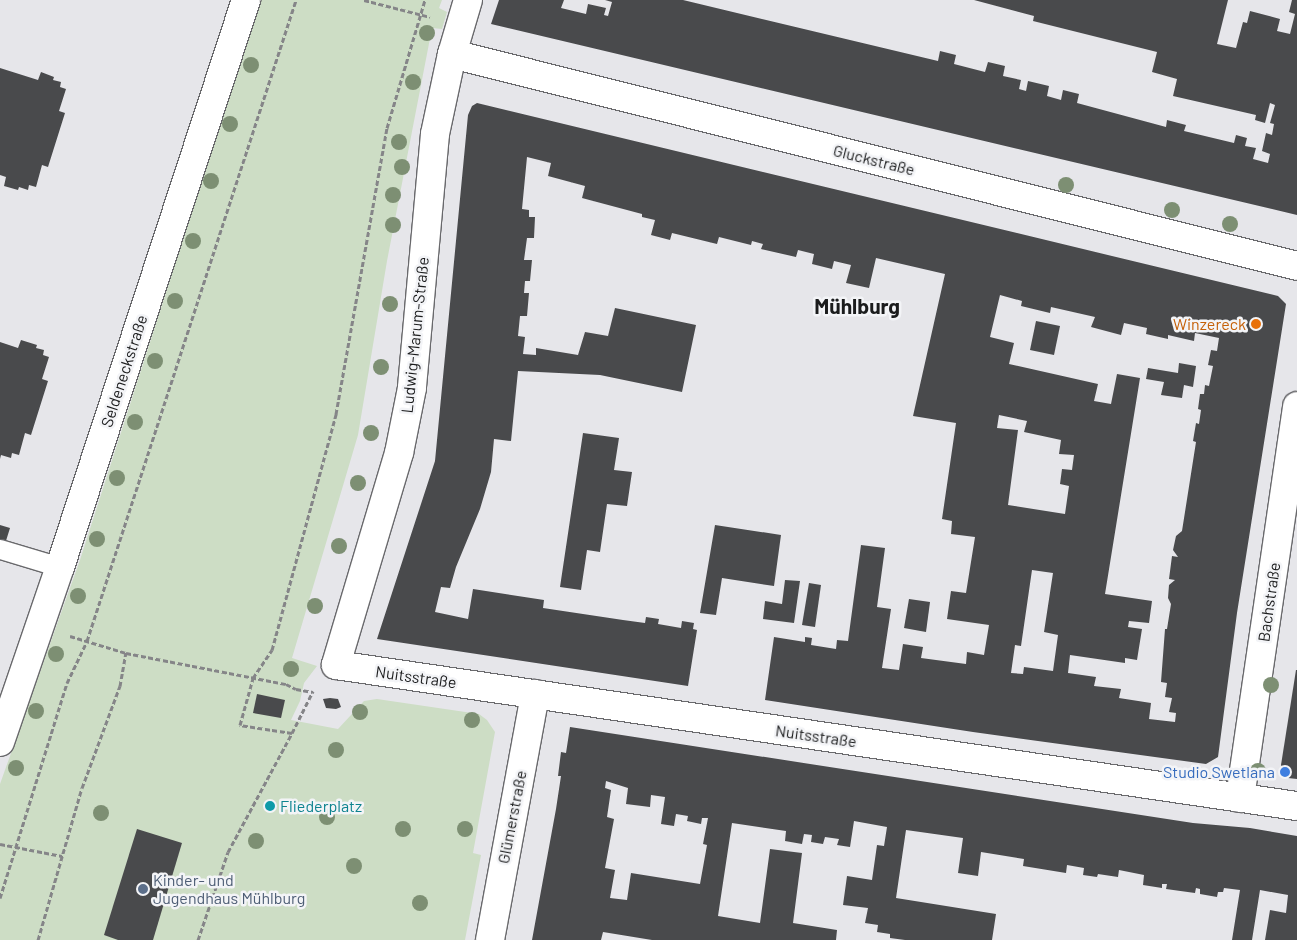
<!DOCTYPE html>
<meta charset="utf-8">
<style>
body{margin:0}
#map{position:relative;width:1297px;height:940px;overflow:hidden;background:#e6e6ea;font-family:Barlow,sans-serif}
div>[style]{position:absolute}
.green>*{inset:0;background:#cdddc5}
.building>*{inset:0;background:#494a4c}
.path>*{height:3px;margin-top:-1.5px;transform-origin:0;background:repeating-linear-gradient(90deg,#858588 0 5px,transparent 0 7.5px)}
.roads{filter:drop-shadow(1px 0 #69696c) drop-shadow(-1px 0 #69696c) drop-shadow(0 1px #69696c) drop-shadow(0 -1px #69696c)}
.service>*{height:19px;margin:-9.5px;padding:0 9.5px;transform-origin:9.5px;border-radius:9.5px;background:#fff}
.minor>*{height:28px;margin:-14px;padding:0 14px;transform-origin:14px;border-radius:14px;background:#fff}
.trees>*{width:16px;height:16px;margin:-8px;border-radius:50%;background:#7d8f73}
.dots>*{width:14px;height:14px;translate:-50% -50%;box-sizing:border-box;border:2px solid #f3f4f7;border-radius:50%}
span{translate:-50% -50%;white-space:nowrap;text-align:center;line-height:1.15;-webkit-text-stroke:5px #f3f4f7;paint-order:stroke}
.street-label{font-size:16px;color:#1b1c1d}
.food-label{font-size:16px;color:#c56008}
.right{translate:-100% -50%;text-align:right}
.shop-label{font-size:16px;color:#366cbe}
.culture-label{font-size:16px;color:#0d838f}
.left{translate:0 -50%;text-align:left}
.service-label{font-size:16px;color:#4e5e75}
.district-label{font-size:21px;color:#1b1c1d;font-weight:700}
</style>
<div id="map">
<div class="green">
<div style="clip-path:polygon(260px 0,442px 0,439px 8px,447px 12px,442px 29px,432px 28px,387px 261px,358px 435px,292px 658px,317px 666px,304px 683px,300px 701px,291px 720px,338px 729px,364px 701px,377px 699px,479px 714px,487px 720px,495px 732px,473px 853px,481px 855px,465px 940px,0 940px,0 784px,80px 560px)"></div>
</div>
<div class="building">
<div style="clip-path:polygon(499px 0,564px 0,561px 8px,586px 14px,588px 4px,606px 8px,604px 15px,608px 16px,612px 2px,605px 0,683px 0,938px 61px,940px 51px,956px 55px,954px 64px,985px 72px,988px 62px,1005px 66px,1003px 76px,1021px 80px,1019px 89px,1026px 91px,1028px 81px,1049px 86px,1047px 96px,1061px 100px,1063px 90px,1079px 94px,1077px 103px,1166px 127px,1167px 120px,1186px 125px,1184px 131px,1234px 143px,1236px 135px,1247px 138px,1245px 146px,1256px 148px,1253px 159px,1268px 163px,1270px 154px,1262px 151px,1266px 133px,1272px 135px,1274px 124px,1270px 123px,1275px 105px,1270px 103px,1265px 123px,1255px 120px,1256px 115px,1173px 96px,1177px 79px,1152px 72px,1157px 52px,1033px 21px,1034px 16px,974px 0,1228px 0,1217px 44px,1236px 48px,1243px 22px,1247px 23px,1250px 11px,1280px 19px,1277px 31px,1290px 34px,1295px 14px,1289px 12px,1292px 0,1297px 0,1297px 215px,491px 24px)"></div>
<div style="clip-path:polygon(0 68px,38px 80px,41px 72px,54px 77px,53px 80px,61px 82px,60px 87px,66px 89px,59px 111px,65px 113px,48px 167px,42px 165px,36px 187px,29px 185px,28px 190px,19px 187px,18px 190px,4px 186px,6px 177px,0 175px)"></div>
<div style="clip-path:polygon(evenodd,477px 103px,1278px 296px,1286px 304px,1237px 613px,1218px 757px,1206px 764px,973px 732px,765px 700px,774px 637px,805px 642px,805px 637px,812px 638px,811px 645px,836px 649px,837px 640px,848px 641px,861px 545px,885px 548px,877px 607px,891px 609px,882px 668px,899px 670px,903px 644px,923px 647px,921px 658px,966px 664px,967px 652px,984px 655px,989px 625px,947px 619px,951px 591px,966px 593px,975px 537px,951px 534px,952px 521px,942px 519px,956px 423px,913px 416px,945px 274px,876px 258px,869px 288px,846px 283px,851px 265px,834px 261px,832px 269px,812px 264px,814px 254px,798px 250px,796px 257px,761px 249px,763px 244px,752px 241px,751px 245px,719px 237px,717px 244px,672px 233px,670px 240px,651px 235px,655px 220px,642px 217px,642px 214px,582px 198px,585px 186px,548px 176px,551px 163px,527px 157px,522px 209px,529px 210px,529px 217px,535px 217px,534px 238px,527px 238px,524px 260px,532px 260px,530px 281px,525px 281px,524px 293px,529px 293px,527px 316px,520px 316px,518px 336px,525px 337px,523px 354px,536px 355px,536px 348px,578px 355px,585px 332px,608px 336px,615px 308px,696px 325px,682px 392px,600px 375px,518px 371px,511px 441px,494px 439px,491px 472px,480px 509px,456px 567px,450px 588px,441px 587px,435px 612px,468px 619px,473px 589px,544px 600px,543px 608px,623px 620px,645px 623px,646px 617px,659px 619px,658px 624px,681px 628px,682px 621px,694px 623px,693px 629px,697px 630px,688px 686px,377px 639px,435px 461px,468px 115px,472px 106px,477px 103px,1000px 295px,1022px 301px,1021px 306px,1050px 313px,1051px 307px,1095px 317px,1091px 327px,1121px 335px,1124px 323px,1147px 328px,1146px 334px,1168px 339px,1168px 335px,1194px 341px,1195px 333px,1219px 338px,1217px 351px,1211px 350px,1208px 365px,1213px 366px,1209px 386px,1205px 385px,1204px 394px,1200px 394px,1198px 409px,1201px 410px,1199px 424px,1196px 423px,1193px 441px,1196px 442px,1182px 531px,1176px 536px,1173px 550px,1178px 557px,1172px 556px,1169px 579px,1175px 580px,1169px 585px,1168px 598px,1171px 604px,1167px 629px,1165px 629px,1161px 682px,1167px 683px,1165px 697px,1172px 698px,1169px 712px,1176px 713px,1175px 722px,1149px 719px,1151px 703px,1119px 698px,1121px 689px,1094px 686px,1096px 677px,1068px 673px,1070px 655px,1125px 663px,1125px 658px,1137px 660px,1142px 629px,1128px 627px,1129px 621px,1149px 623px,1152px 601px,1105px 594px,1140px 378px,1117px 374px,1111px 404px,1094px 401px,1098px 384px,1009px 364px,1014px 343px,990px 337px,1000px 295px,477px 103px,999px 415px,1027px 421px,1024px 432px,1061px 440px,1059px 454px,1074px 455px,1072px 470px,1062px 469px,1060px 484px,1069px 486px,1065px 514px,1008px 505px,1018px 430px,997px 428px,999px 415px,477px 103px,1032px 570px,1053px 573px,1044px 632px,1058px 635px,1053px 671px,1024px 667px,1023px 674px,1011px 673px,1015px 645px,1021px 646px,1032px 570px)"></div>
<div style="clip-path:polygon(1036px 321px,1060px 326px,1054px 355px,1030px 350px)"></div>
<div style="clip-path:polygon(21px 340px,37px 345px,36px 348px,44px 350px,43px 355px,49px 357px,42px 379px,48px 381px,31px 435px,25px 433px,19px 455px,12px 453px,11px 458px,1px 455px,0 459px,0 342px,18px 348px)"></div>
<div style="clip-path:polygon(1179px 363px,1196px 366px,1193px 387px,1184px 385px,1182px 398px,1161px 395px,1164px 382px,1146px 379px,1148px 368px,1178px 373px)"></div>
<div style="clip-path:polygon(583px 433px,619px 438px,614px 470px,632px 472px,627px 506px,607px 504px,600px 552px,587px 550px,581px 590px,560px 587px)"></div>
<div style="clip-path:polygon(0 525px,10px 528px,5px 544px,0 542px)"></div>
<div style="clip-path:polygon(715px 525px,781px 535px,774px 586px,722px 578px,716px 615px,700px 613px)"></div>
<div style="clip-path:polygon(785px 580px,800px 581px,794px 623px,763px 619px,765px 601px,782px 604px)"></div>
<div style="clip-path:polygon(809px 583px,821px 585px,815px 627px,802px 625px)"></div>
<div style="clip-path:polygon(909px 599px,930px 602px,926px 632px,904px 628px)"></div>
<div style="clip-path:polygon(1296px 670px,1297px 670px,1297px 779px,1288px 778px,1281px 765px)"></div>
<div style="clip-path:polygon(257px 694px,285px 700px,281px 718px,253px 713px)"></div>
<div style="clip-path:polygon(330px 698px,338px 699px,341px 707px,336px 709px,326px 708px,323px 699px)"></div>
<div style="clip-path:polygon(evenodd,570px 727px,1193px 823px,1250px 828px,1297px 836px,1297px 940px,1265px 940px,1270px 910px,1286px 913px,1288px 895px,1260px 890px,1252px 940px,1232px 940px,1240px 890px,1224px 888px,1223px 892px,1218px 892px,1217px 897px,1200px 894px,1200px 889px,1196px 888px,1195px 893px,1166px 889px,1167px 884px,1162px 884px,1162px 888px,1143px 885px,1144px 875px,1119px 870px,1118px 877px,1098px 874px,1097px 877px,1083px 875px,1084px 868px,1067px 865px,1066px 873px,1023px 866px,1024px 859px,981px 852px,978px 876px,958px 873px,963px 838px,906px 830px,896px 898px,996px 914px,992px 940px,905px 940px,890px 938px,890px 934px,877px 932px,878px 925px,865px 923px,868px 908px,843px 905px,847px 876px,872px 880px,877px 845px,884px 846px,887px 827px,854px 821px,850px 847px,837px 845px,839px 839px,825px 837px,823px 844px,811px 842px,812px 835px,804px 834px,802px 844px,785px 841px,786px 831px,732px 823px,718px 916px,760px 923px,770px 849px,802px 853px,793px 923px,837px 930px,836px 940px,652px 940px,603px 932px,601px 940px,532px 940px,556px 809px,561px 776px,558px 776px,561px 752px,566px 753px,570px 727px,606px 781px,628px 788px,626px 804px,650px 807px,651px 795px,665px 797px,661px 824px,674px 826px,676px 814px,688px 816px,687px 821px,701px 824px,702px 818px,708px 818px,703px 844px,707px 845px,700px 884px,631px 873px,627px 900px,610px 898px,615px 870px,605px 868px,614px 819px,607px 817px,611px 790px,605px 788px,606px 781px)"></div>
<div style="clip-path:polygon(137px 829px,182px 843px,153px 940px,118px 940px,104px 935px)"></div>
</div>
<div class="path">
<div style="left:364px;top:0;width:68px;rotate:14.4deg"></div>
<div style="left:70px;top:636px;width:59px;rotate:16.9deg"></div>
<div style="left:126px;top:653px;width:163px;rotate:11deg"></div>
<div style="left:286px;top:684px;width:11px;rotate:27deg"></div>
<div style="left:296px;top:689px;width:17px;rotate:10deg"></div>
<div style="left:292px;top:733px;width:47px;rotate:-63.4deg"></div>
<div style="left:0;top:844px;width:63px;rotate:11deg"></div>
<div style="left:0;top:898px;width:225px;rotate:-72.7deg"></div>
<div style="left:67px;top:683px;width:47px;rotate:-64.5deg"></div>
<div style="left:87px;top:641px;width:674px;rotate:-71.94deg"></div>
<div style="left:38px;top:940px;width:158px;rotate:-73.9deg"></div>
<div style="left:82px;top:788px;width:109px;rotate:-69.6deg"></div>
<div style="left:120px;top:686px;width:34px;rotate:-80deg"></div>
<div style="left:198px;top:940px;width:93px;rotate:-71.2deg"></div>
<div style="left:228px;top:852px;width:135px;rotate:-61.7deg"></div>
<div style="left:292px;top:733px;width:53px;rotate:-171.3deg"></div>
<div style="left:240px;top:725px;width:49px;rotate:-74.5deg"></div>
<div style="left:253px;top:678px;width:34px;rotate:-56deg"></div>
<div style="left:272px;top:650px;width:245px;rotate:-74.8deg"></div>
<div style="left:336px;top:414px;width:291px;rotate:-79.9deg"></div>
<div style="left:387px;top:128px;width:134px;rotate:-73.5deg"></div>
</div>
<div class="roads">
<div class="service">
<div style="left:0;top:549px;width:63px;rotate:16.7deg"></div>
</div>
<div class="minor">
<div style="left:468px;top:0;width:56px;rotate:106.5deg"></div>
<div style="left:452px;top:54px;width:82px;rotate:102deg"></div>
<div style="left:435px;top:134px;width:255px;rotate:95.2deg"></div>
<div style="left:412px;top:388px;width:66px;rotate:101.3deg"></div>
<div style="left:399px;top:453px;width:221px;rotate:106.6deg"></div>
<div style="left:336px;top:665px;width:971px;rotate:8.35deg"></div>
<div style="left:452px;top:54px;width:871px;rotate:14.08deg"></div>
<div style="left:0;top:742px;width:185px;rotate:-71.1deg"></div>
<div style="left:60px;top:567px;width:597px;rotate:-71.84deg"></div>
<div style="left:1240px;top:798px;width:396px;rotate:-81.7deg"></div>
<div style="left:490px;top:940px;width:250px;rotate:-79.6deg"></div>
</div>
</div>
<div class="trees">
<div style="left:427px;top:33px"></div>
<div style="left:251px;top:65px"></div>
<div style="left:413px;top:82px"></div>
<div style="left:230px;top:124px"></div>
<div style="left:399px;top:142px"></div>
<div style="left:402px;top:167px"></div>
<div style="left:211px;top:181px"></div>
<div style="left:1066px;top:185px"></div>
<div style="left:393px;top:195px"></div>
<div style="left:1172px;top:210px"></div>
<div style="left:1230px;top:224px"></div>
<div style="left:393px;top:225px"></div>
<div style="left:193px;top:241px"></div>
<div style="left:175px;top:301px"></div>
<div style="left:390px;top:304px"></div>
<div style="left:155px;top:361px"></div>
<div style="left:381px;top:367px"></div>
<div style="left:135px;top:422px"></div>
<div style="left:371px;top:433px"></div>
<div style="left:117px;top:478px"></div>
<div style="left:358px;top:483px"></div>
<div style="left:97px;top:539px"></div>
<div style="left:339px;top:546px"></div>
<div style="left:78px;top:596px"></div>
<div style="left:315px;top:606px"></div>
<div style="left:56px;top:654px"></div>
<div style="left:291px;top:669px"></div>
<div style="left:1271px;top:685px"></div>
<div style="left:36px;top:711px"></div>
<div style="left:360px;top:712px"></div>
<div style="left:472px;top:720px"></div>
<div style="left:336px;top:750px"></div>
<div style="left:16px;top:768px"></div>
<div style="left:1258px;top:771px"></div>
<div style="left:101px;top:813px"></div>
<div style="left:327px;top:817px"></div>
<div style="left:403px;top:829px"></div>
<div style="left:465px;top:829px"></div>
<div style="left:256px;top:841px"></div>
<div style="left:354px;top:866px"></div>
<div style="left:420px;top:903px"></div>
</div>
<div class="dots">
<div style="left:1256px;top:324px;background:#e8710a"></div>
<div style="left:1285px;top:772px;background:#3f7fe0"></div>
<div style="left:270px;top:806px;background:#0f9aa8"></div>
<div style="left:143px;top:889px;background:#5c6f8a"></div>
</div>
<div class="street-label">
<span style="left:874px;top:160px;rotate:14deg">Gluckstraße</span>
<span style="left:415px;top:335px;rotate:-84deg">Ludwig-Marum-Straße</span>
<span style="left:124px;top:371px;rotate:-72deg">Seldeneckstraße</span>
<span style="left:1269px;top:602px;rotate:-82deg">Bachstraße</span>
<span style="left:416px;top:677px;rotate:8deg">Nuitsstraße</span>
<span style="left:816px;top:736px;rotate:8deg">Nuitsstraße</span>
<span style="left:512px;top:817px;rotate:-79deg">Glümerstraße</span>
</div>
<div class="food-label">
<span class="right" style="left:1246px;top:324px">Winzereck</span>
</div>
<div class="shop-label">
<span class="right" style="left:1275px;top:772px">Studio Swetlana</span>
</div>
<div class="culture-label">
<span class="left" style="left:280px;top:806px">Fliederplatz</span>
</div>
<div class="service-label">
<span class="left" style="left:153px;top:889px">Kinder- und<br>Jugendhaus Mühlburg</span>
</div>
<div class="district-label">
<span style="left:857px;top:306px">Mühlburg</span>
</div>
</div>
